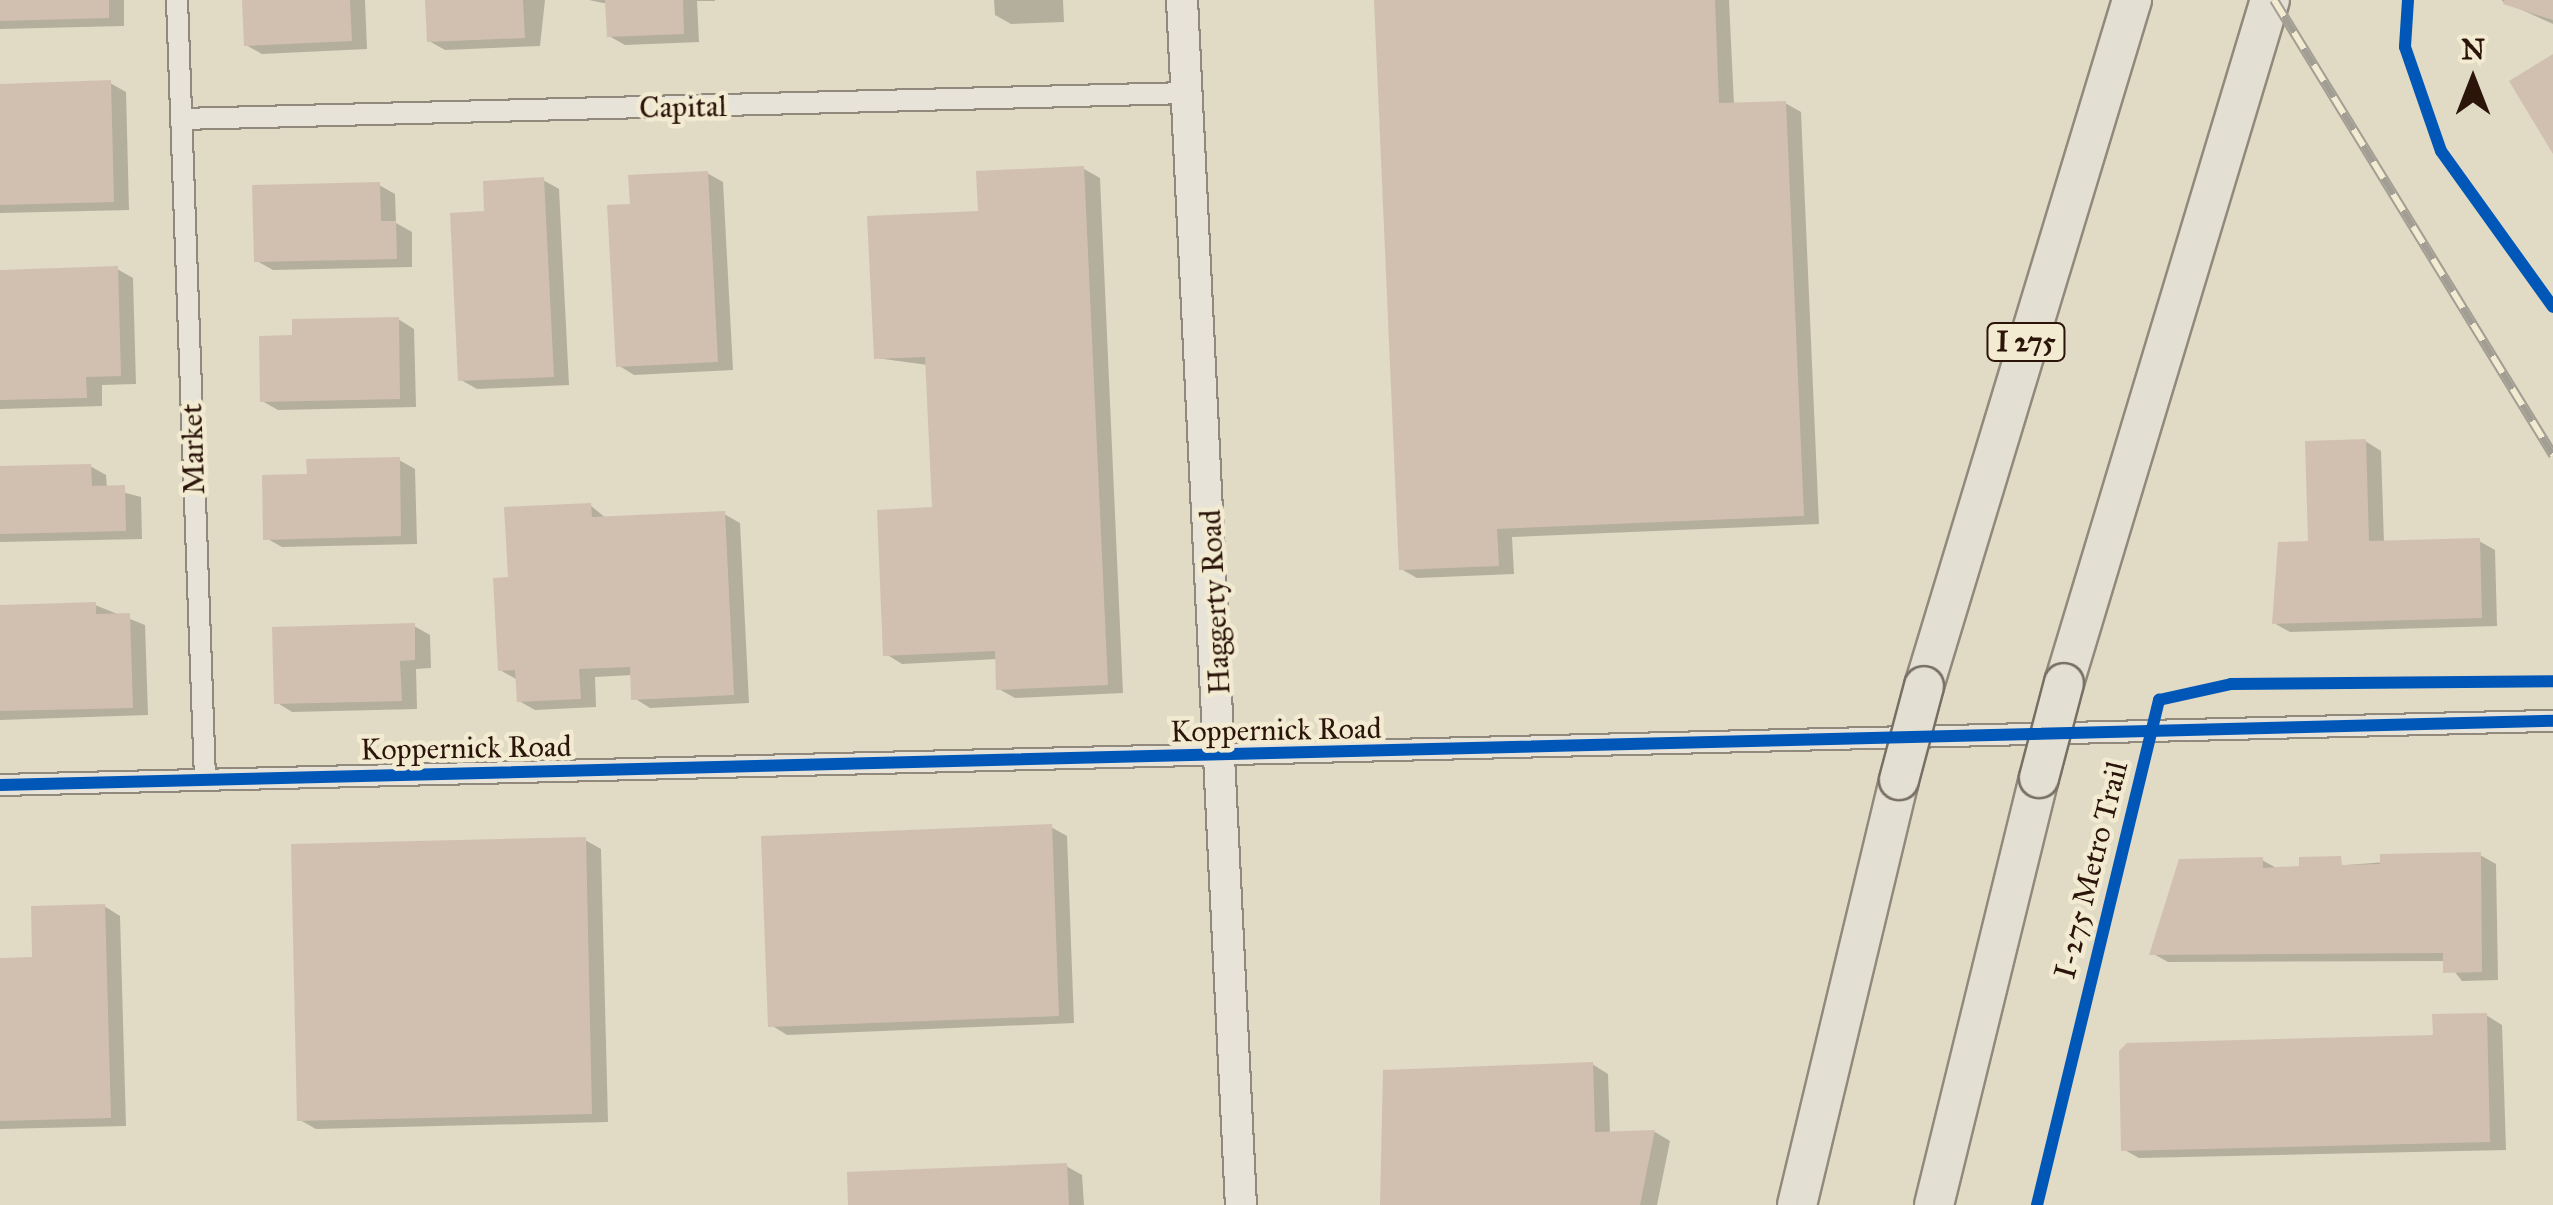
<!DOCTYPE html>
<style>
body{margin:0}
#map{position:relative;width:2553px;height:1205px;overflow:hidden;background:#e1dac4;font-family:"IM FELL Great Primer",serif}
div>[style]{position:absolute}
.shadow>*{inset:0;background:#0003}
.building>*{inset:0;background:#d1c0b0}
.roads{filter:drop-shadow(2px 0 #918a7c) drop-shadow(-2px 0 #918a7c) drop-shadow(0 2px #918a7c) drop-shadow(0 -2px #918a7c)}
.minor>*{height:20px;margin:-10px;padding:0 10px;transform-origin:10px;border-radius:10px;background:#e7e3d8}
.secondary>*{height:30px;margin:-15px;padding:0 15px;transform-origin:15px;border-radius:15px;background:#e7e3d8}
.motorway>*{height:38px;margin:-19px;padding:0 19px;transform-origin:19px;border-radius:19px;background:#e3dfd2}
.rail>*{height:10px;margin-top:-5px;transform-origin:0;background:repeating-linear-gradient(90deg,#f3ebd1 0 19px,#a39e94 0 38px);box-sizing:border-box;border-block:2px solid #a39e94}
.bridges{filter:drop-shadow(2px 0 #776f64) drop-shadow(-2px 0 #776f64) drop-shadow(0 2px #776f64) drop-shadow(0 -2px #776f64)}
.motorway-bridge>*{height:38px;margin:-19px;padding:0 19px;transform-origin:19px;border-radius:19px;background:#e3dfd2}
.cycleway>*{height:12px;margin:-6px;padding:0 6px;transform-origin:6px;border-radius:6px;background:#0057b8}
span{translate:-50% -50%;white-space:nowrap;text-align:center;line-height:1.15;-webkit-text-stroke:9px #f3ebd1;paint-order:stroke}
.shield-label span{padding:2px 8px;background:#f3ebd1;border:2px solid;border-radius:8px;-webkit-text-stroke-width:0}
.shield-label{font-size:28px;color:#2b140a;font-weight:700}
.street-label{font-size:30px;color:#2b140a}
.north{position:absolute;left:2423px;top:30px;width:100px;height:100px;-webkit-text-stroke:8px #f3ebd1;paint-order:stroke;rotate:0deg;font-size:28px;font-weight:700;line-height:40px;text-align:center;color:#2b140a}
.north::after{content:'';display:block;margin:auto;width:35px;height:45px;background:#2b140a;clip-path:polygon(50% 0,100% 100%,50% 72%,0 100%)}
</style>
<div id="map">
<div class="shadow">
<div style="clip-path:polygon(0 0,124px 0,124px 26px,0 29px)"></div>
<div style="clip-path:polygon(244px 0,365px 0,367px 49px,262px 54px,246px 45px)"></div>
<div style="clip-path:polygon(428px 0,545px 0,540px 46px,445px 50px,429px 41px)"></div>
<div style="clip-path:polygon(589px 0,715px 0,715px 1px,697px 1px,699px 42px,625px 45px,609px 36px,608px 4px)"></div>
<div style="clip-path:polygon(994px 0,1063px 0,1064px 22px,1011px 24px,995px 15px)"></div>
<div style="clip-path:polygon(1376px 0,1729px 0,1734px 105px,1785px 103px,1801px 112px,1819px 524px,1512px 537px,1514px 574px,1417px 578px,1401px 569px)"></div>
<div style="clip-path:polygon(2553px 0,2553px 24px,2502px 1px,2502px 0)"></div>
<div style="clip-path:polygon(110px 83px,126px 92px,129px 210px,0 213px,0 86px)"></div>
<div style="clip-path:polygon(1084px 169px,1100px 178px,1123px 693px,1015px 698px,999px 689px,998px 659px,902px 664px,886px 654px,934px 510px,928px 365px,876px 358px,981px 213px)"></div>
<div style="clip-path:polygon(707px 173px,723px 182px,733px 370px,634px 375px,618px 365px,632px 207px)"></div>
<div style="clip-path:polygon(543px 180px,559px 189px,569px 385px,477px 389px,461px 380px,487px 214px)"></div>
<div style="clip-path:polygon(379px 185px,395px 194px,396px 223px,412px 232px,412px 267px,273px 270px,257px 261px)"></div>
<div style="clip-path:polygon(117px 269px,133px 278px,136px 384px,102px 385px,102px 406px,0 409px,0 272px)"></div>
<div style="clip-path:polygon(398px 319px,414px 329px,416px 407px,278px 410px,262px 401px,294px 338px)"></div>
<div style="clip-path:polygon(2365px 441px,2381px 451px,2384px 543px,2479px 541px,2495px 550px,2497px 626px,2290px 632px,2274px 623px)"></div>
<div style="clip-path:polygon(399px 460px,415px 469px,417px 544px,282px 547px,266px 538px,309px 477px)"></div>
<div style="clip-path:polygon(90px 466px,106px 475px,107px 488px,141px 497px,142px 539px,0 542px,0 469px)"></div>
<div style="clip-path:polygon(590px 505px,607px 519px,724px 514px,740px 523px,749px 703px,650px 708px,634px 698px,633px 675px,595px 677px,596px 707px,535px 710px,519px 701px,516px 679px,500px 670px,510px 579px)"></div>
<div style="clip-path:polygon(95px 605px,145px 625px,148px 715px,0 720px,0 608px)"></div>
<div style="clip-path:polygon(414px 626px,430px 635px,431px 668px,416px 669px,417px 709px,292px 712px,276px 702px)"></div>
<div style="clip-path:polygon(1051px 827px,1067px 836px,1074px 1023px,787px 1035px,771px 1025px)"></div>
<div style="clip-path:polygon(585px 840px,601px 849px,608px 1122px,316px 1129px,300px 1120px)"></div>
<div style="clip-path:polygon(2480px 855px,2496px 864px,2498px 980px,2462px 981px,2446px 961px,2168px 962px,2152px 953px,2262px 860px,2280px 870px)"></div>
<div style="clip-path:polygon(104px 906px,120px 916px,126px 1126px,0 1129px,0 961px,35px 960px)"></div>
<div style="clip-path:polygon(2486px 1015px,2502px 1025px,2506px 1150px,2139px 1158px,2123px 1149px)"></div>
<div style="clip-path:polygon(1592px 1064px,1608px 1074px,1610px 1134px,1655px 1132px,1670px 1141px,1657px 1205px,1384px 1205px)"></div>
<div style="clip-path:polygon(1066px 1166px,1082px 1175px,1084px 1205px,851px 1205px)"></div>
</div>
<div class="building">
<div style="clip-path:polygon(0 0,109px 0,109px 18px,0 21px)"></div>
<div style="clip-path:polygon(242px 0,350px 0,352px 41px,244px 46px)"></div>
<div style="clip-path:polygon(425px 0,523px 0,525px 38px,427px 42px)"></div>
<div style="clip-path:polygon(605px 0,683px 0,684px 34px,607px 37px)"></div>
<div style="clip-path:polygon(1374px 0,1715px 0,1719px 103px,1786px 101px,1804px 516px,1497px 529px,1499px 566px,1399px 570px)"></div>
<div style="clip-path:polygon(2504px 0,2553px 0,2553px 20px,2503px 4px)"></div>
<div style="clip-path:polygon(2553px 54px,2553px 154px,2509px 81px)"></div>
<div style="clip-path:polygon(111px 80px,114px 202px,0 205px,0 84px)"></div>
<div style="clip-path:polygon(1084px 166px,1108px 685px,996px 690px,995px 651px,883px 656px,877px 510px,932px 507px,925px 357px,874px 359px,867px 216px,978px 211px,976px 171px)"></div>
<div style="clip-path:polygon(708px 171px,718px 362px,616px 367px,607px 205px,630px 204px,628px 175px)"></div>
<div style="clip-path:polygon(544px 177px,554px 377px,458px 381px,450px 213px,484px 211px,483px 181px)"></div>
<div style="clip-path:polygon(380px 182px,381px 221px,396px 221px,397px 259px,254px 262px,252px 185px)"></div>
<div style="clip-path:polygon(118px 266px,121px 376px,86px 377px,87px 398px,0 400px,0 270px)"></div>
<div style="clip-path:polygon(399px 317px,400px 399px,260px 402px,259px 336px,292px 335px,292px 319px)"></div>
<div style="clip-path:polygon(2366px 439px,2369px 541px,2480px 538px,2482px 618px,2272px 624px,2278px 542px,2308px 541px,2305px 441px)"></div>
<div style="clip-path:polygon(400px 457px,401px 536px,263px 540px,262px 475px,307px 474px,306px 459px)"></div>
<div style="clip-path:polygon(91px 464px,92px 486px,125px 485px,126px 531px,0 534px,0 466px)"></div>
<div style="clip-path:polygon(591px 503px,592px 517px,725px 511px,734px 695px,631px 700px,630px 667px,579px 669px,581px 699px,517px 702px,515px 670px,498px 671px,493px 578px,508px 577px,504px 507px)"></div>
<div style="clip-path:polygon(96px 602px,96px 614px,130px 613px,133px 708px,0 711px,0 605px)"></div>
<div style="clip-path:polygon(415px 623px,415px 660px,400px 661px,402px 701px,274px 704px,272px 627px)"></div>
<div style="clip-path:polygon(1052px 824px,1059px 1016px,768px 1027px,761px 836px)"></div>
<div style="clip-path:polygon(586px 837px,592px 1114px,297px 1121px,291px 844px)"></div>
<div style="clip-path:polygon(2481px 852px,2482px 972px,2443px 973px,2443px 953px,2149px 955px,2179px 859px,2263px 857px,2263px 868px,2299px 866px,2299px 857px,2341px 856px,2342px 865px,2380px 864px,2380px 854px)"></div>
<div style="clip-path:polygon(105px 904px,111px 1118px,0 1121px,0 958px,32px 957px,31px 906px)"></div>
<div style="clip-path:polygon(2487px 1013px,2490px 1142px,2121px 1151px,2119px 1051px,2127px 1043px,2433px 1035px,2432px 1014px)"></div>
<div style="clip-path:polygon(1593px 1062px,1595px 1132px,1655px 1130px,1640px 1205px,1380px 1205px,1383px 1070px)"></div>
<div style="clip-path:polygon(1067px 1163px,1069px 1205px,848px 1205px,847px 1172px)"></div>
</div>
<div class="roads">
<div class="minor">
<div style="left:177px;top:0;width:780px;rotate:87.94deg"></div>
<div style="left:181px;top:119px;width:1005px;rotate:-1.48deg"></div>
<div style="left:0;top:785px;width:2554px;rotate:-1.44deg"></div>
</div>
<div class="secondary">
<div style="left:1182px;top:0;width:1206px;rotate:87.2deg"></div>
</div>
<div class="motorway">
<div style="left:2064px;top:683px;width:713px;rotate:-73.22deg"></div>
<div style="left:1924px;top:686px;width:717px;rotate:-73.13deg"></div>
<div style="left:1797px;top:1205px;width:437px;rotate:-76.5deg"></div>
<div style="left:1934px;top:1205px;width:440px;rotate:-76.2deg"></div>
</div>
</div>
<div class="rail">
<div style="left:2274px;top:0;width:534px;rotate:58.48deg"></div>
</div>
<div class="bridges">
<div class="motorway-bridge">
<div style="left:2039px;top:778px;width:98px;rotate:-75.3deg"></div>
<div style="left:1899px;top:780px;width:97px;rotate:-75.1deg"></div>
</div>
</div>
<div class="cycleway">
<div style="left:2408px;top:0;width:47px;rotate:93.7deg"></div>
<div style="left:2405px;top:47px;width:110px;rotate:70.9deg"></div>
<div style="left:2441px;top:151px;width:192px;rotate:54.3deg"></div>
<div style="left:0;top:785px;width:2554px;rotate:-1.44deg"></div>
<div style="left:2037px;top:1205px;width:520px;rotate:-76.42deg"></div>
<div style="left:2159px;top:700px;width:74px;rotate:-12.5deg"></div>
<div style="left:2231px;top:684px;width:322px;rotate:-0.5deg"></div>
</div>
<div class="shield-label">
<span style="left:2026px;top:342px">I 275</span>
</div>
<div class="street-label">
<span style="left:683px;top:107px;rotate:-1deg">Capital</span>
<span style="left:193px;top:449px;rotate:-92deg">Market</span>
<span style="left:1215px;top:602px;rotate:-93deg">Haggerty Road</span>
<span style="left:1276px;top:730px;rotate:-1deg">Koppernick Road</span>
<span style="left:466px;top:748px;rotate:-1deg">Koppernick Road</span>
<span style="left:2091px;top:870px;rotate:-76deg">I-275 Metro Trail</span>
</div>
<div class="north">N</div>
</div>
